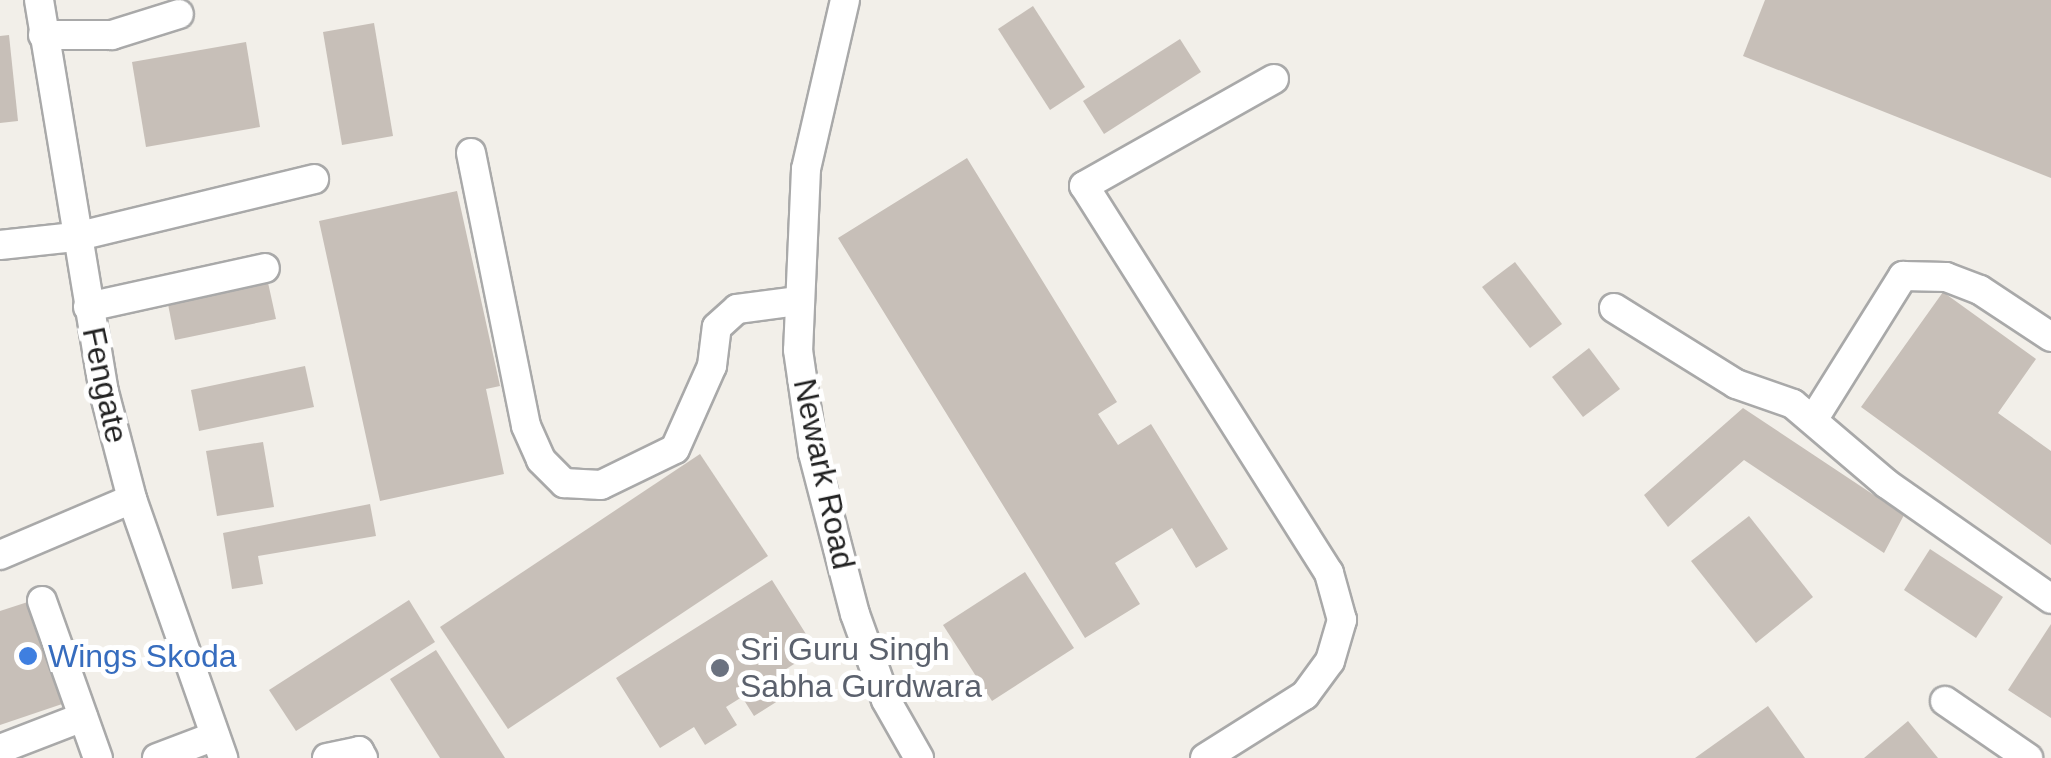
<!DOCTYPE html>
<style>
body{margin:0}
#map{position:relative;width:2051px;height:758px;overflow:hidden;background:#f2efe9;font-family:Helvetica,sans-serif}
div>[style]{position:absolute}
.building>*{inset:0;background:#c7bfb8}
.roads{filter:drop-shadow(2px 0 #a9a9a9) drop-shadow(-2px 0 #a9a9a9) drop-shadow(0 2px #a9a9a9) drop-shadow(0 -2px #a9a9a9)}
.minor>*{height:28px;margin:-14px;padding:0 14px;transform-origin:14px;border-radius:14px;background:#fff}
.dots>*{width:28px;height:28px;translate:-50% -50%;box-sizing:border-box;border:5px solid #fff;border-radius:50%}
span{translate:-50% -50%;white-space:nowrap;text-align:center;line-height:1.15;-webkit-text-stroke:10px #fff;paint-order:stroke}
.street-label{font-size:32px;color:#222}
.worship-label{font-size:32px;color:#5b616d}
.left{translate:0 -50%;text-align:left}
.shop-label{font-size:32px;color:#366cbe}
</style>
<div id="map">
<div class="building">
<div style="clip-path:polygon(1765px 0,2051px 0,2051px 178px,1743px 56px)"></div>
<div style="clip-path:polygon(1033px 6px,1085px 87px,1050px 110px,998px 29px)"></div>
<div style="clip-path:polygon(374px 23px,393px 136px,342px 145px,323px 32px)"></div>
<div style="clip-path:polygon(9px 35px,18px 121px,0 123px,0 36px)"></div>
<div style="clip-path:polygon(1180px 39px,1201px 72px,1104px 134px,1083px 101px)"></div>
<div style="clip-path:polygon(246px 42px,260px 127px,146px 147px,132px 62px)"></div>
<div style="clip-path:polygon(967px 158px,1117px 402px,1098px 414px,1118px 445px,1151px 424px,1228px 549px,1196px 568px,1172px 528px,1115px 563px,1140px 604px,1085px 638px,838px 238px)"></div>
<div style="clip-path:polygon(457px 191px,500px 386px,486px 389px,504px 474px,380px 501px,319px 221px)"></div>
<div style="clip-path:polygon(1515px 262px,1562px 324px,1530px 348px,1482px 287px)"></div>
<div style="clip-path:polygon(267px 278px,276px 319px,175px 340px,167px 299px)"></div>
<div style="clip-path:polygon(1943px 292px,2036px 359px,1998px 413px,2051px 451px,2051px 545px,1861px 407px)"></div>
<div style="clip-path:polygon(1589px 348px,1620px 389px,1583px 417px,1552px 377px)"></div>
<div style="clip-path:polygon(305px 366px,314px 407px,199px 431px,191px 390px)"></div>
<div style="clip-path:polygon(1743px 408px,1904px 515px,1884px 553px,1744px 460px,1668px 527px,1644px 495px)"></div>
<div style="clip-path:polygon(263px 442px,274px 507px,217px 516px,206px 451px)"></div>
<div style="clip-path:polygon(700px 454px,768px 556px,508px 729px,440px 627px)"></div>
<div style="clip-path:polygon(370px 504px,376px 536px,258px 556px,263px 584px,232px 589px,223px 533px)"></div>
<div style="clip-path:polygon(1749px 516px,1813px 597px,1756px 643px,1691px 561px)"></div>
<div style="clip-path:polygon(1930px 549px,2003px 597px,1976px 638px,1904px 590px)"></div>
<div style="clip-path:polygon(1025px 572px,1074px 648px,992px 701px,943px 625px)"></div>
<div style="clip-path:polygon(772px 580px,816px 650px,780px 673px,792px 692px,754px 716px,742px 697px,726px 707px,737px 725px,705px 745px,694px 727px,660px 748px,616px 678px)"></div>
<div style="clip-path:polygon(37px 599px,71px 701px,0 725px,0 611px)"></div>
<div style="clip-path:polygon(409px 600px,435px 642px,296px 731px,269px 690px)"></div>
<div style="clip-path:polygon(2051px 624px,2051px 718px,2008px 690px)"></div>
<div style="clip-path:polygon(436px 650px,505px 758px,440px 758px,390px 679px)"></div>
<div style="clip-path:polygon(1768px 706px,1805px 758px,1695px 758px)"></div>
<div style="clip-path:polygon(1908px 721px,1938px 758px,1864px 758px)"></div>
</div>
<div class="roads">
<div class="minor">
<div style="left:39px;top:0;width:397px;rotate:80.6deg"></div>
<div style="left:104px;top:392px;width:111px;rotate:75.3deg"></div>
<div style="left:132px;top:499px;width:275px;rotate:70.6deg"></div>
<div style="left:845px;top:0;width:173px;rotate:103deg"></div>
<div style="left:806px;top:169px;width:181px;rotate:92.5deg"></div>
<div style="left:798px;top:350px;width:104px;rotate:81.7deg"></div>
<div style="left:813px;top:453px;width:166px;rotate:75.4deg"></div>
<div style="left:855px;top:614px;width:91px;rotate:70.2deg"></div>
<div style="left:886px;top:700px;width:67px;rotate:60.4deg"></div>
<div style="left:43px;top:35px;width:69px"></div>
<div style="left:112px;top:35px;width:70px;rotate:-17.4deg"></div>
<div style="left:471px;top:153px;width:278px;rotate:78.6deg"></div>
<div style="left:526px;top:426px;width:37px;rotate:66deg"></div>
<div style="left:541px;top:460px;width:33px;rotate:45deg"></div>
<div style="left:564px;top:483px;width:37px;rotate:3deg"></div>
<div style="left:601px;top:485px;width:82px;rotate:-25.9deg"></div>
<div style="left:675px;top:449px;width:91px;rotate:-66deg"></div>
<div style="left:712px;top:366px;width:39px;rotate:-83deg"></div>
<div style="left:717px;top:327px;width:27px;rotate:-42deg"></div>
<div style="left:737px;top:309px;width:62px;rotate:-7.5deg"></div>
<div style="left:0;top:245px;width:75px;rotate:-6.1deg"></div>
<div style="left:75px;top:237px;width:246px;rotate:-13.6deg"></div>
<div style="left:88px;top:307px;width:181px;rotate:-12.4deg"></div>
<div style="left:1614px;top:308px;width:144px;rotate:31.9deg"></div>
<div style="left:1736px;top:384px;width:60px;rotate:19.3deg"></div>
<div style="left:1793px;top:404px;width:123px;rotate:40.4deg"></div>
<div style="left:1887px;top:484px;width:200px;rotate:35deg"></div>
<div style="left:1813px;top:420px;width:170px;rotate:-58deg"></div>
<div style="left:1903px;top:276px;width:43px;rotate:1.3deg"></div>
<div style="left:1946px;top:277px;width:36px;rotate:21deg"></div>
<div style="left:1980px;top:290px;width:85px;rotate:33.5deg"></div>
<div style="left:0;top:555px;width:143px;rotate:-23deg"></div>
<div style="left:42px;top:601px;width:167px;rotate:70.4deg"></div>
<div style="left:1945px;top:701px;width:101px;rotate:34.5deg"></div>
<div style="left:0;top:749px;width:89px;rotate:-21.1deg"></div>
<div style="left:157px;top:758px;width:62px;rotate:-20.8deg"></div>
<div style="left:327px;top:758px;width:33px;rotate:-12deg"></div>
<div style="left:359px;top:751px;width:8px;rotate:60deg"></div>
<div style="left:1205px;top:758px;width:118px;rotate:-32.2deg"></div>
<div style="left:1305px;top:695px;width:42px;rotate:-53.7deg"></div>
<div style="left:1330px;top:661px;width:43px;rotate:-73.7deg"></div>
<div style="left:1342px;top:620px;width:49px;rotate:-105.5deg"></div>
<div style="left:1329px;top:573px;width:458px;rotate:-122.3deg"></div>
<div style="left:1084px;top:186px;width:218px;rotate:-29.4deg"></div>
</div>
</div>
<div class="dots">
<div style="left:28px;top:656px;background:#3f7fe0"></div>
<div style="left:720px;top:668px;background:#6b7280"></div>
</div>
<div class="street-label">
<span style="left:105px;top:385px;rotate:78deg">Fengate</span>
<span style="left:824px;top:474px;rotate:78deg">Newark Road</span>
</div>
<div class="worship-label">
<span class="left" style="left:740px;top:668px">Sri Guru Singh<br>Sabha Gurdwara</span>
</div>
<div class="shop-label">
<span class="left" style="left:48px;top:656px">Wings Skoda</span>
</div>
</div>
